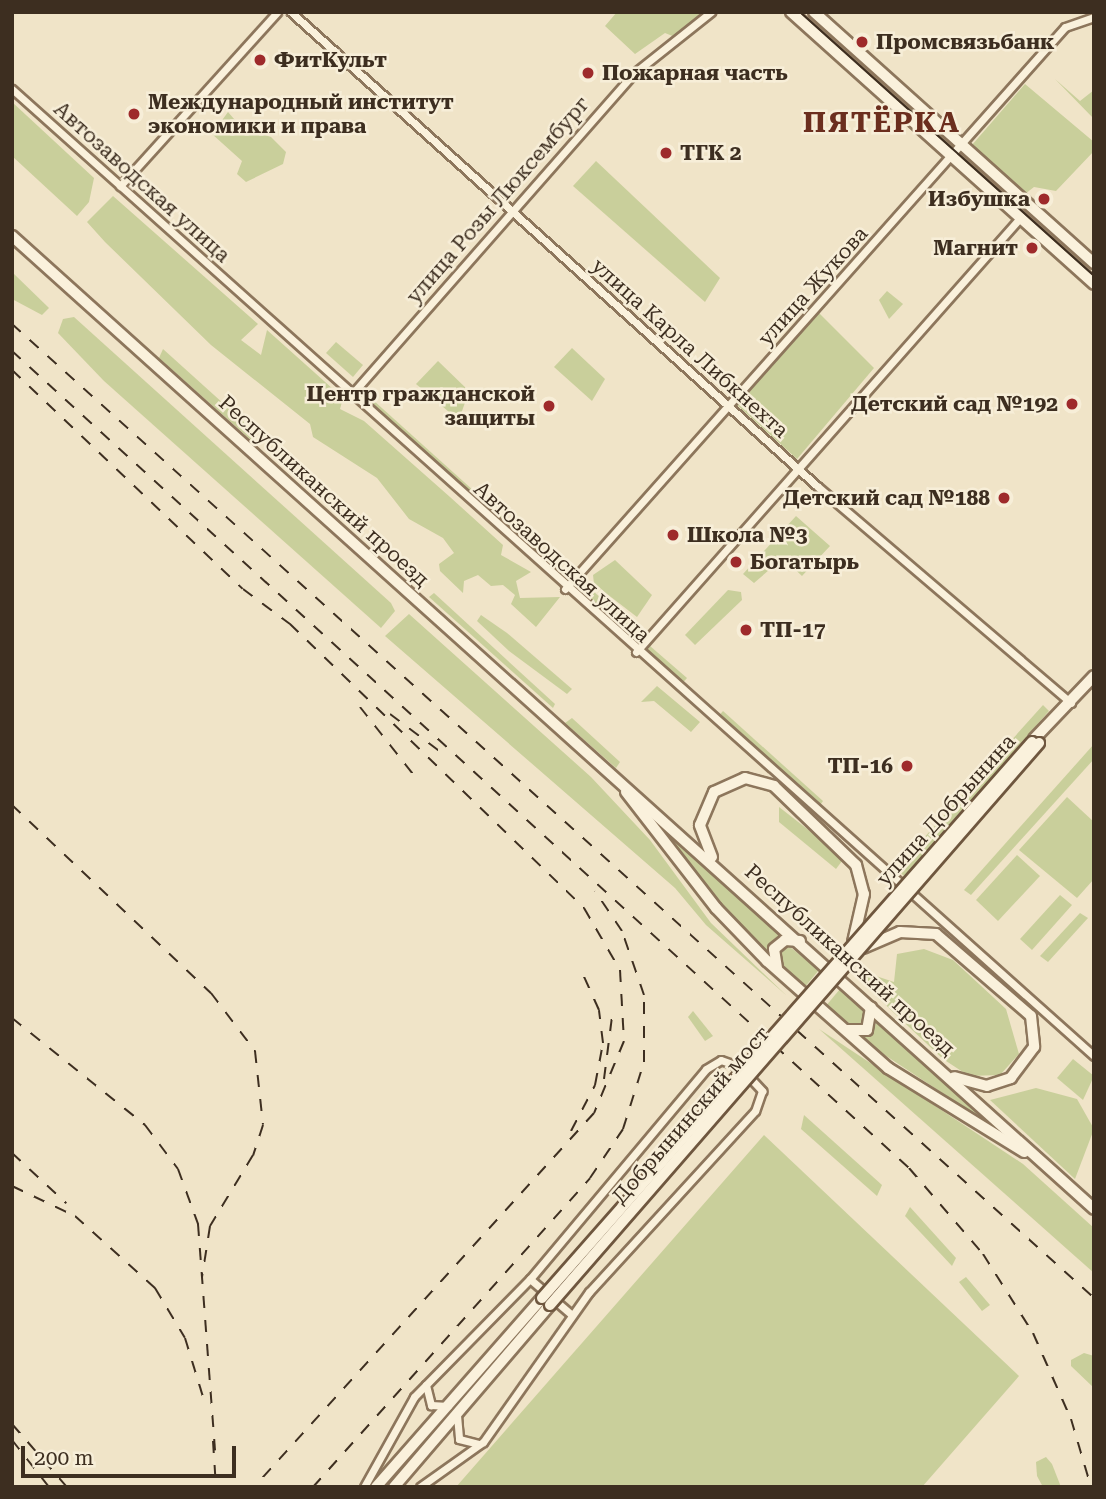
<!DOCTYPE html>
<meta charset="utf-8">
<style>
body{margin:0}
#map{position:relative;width:1106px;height:1499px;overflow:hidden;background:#f0e4c8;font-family:"Roboto Serif",serif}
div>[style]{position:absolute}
.green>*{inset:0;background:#c9cf9b}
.roads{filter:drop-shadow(2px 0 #8d765c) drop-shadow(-2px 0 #8d765c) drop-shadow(0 2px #8d765c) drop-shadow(0 -2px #8d765c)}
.street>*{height:7px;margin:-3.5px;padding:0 3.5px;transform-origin:3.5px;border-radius:3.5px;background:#faf1dc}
.secondary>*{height:10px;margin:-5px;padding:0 5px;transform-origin:5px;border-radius:5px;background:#faf1dc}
.tram>*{height:2px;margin:-1px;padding:0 1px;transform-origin:1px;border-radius:1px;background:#3d2e20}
.rail>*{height:2px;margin-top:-1px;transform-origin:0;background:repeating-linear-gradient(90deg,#3d2e20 0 12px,transparent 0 24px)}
.bridges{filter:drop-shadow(2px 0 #6f573f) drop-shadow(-2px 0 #6f573f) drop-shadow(0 2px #6f573f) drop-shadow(0 -2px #6f573f)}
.secondary-bridge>*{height:10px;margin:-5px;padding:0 5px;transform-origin:5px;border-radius:5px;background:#faf1dc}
.dots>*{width:19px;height:19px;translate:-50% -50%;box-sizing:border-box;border:4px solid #f7eed8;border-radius:50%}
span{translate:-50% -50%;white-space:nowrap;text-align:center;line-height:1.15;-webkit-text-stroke:5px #f7eed8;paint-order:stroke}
.poi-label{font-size:21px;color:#3d2e20;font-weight:700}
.left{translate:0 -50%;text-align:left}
.right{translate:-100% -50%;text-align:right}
.street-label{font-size:21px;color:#3d2e20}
.district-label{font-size:28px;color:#6b2e1e;font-weight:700;letter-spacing:2px}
.frame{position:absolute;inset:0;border:14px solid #3d2e20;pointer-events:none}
.scale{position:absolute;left:21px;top:1446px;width:215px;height:32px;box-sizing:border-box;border:4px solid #3d2e20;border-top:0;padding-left:9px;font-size:21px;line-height:24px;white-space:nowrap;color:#3d2e20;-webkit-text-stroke:5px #f7eed8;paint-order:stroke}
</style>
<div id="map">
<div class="green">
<div style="clip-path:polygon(617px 12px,704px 12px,680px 39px,665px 33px,635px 54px,605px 26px)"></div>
<div style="clip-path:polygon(1055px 79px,1080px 101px,1094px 90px,1094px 119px)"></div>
<div style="clip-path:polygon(1025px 84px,1094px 142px,1094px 151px,1056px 191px,1034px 187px,1025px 194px,972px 145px)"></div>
<div style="clip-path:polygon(12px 102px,94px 178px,89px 202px,77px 216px,12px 156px)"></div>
<div style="clip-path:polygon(228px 112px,241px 127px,271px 137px,286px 152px,283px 164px,246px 182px,237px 174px,242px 161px,212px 134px)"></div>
<div style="clip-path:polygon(596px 161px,720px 278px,705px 302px,573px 186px)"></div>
<div style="clip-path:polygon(113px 196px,258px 324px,241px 340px,261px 355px,267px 330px,343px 398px,340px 409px,364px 421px,450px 497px,503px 545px,501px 555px,531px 572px,516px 581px,520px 598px,560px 597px,536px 627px,511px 604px,515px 595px,503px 585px,491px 586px,478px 575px,464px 581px,463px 593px,440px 571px,439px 564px,454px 553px,443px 538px,409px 519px,377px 478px,313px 437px,310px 424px,211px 345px,105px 242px,87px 222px)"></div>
<div style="clip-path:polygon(12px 272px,49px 308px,42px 315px,12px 299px)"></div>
<div style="clip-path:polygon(887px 291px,903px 304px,889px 319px,879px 300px)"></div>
<div style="clip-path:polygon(819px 313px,874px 368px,797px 459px,737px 405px)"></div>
<div style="clip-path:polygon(74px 317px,391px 603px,395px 611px,381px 628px,104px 381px,58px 333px,63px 319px)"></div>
<div style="clip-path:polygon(336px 342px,363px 365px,353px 377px,326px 353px)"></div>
<div style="clip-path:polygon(572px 348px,605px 379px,592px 401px,554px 367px)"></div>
<div style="clip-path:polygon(163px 349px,255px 432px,252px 441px,159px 358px)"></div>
<div style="clip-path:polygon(438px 361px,469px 391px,461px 414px,449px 412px,416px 384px)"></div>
<div style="clip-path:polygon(363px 391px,565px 573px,560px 579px,358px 396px)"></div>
<div style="clip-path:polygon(796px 516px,830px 546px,802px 576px,783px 558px,754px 583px,743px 574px)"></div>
<div style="clip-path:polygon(615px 560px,652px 595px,637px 617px,594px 584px,593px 575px)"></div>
<div style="clip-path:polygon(580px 579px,641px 635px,633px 644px,572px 589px)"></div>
<div style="clip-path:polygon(728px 590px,741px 592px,742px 600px,695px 645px,685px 635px)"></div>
<div style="clip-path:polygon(434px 593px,555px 704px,553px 708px,429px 597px)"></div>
<div style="clip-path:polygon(409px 614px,591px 777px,650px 840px,711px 923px,787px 996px,706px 925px,675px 888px,385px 636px)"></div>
<div style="clip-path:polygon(481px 615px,507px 633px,572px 689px,567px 694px,509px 651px,477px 621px)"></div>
<div style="clip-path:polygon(650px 646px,687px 678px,679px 687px,644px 655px)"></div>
<div style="clip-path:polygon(657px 686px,700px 722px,691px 732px,654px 701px,641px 702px)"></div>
<div style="clip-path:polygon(1043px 705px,1049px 711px,904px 876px,896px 869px)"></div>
<div style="clip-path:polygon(723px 711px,823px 801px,818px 808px,716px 719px)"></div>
<div style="clip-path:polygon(572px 718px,620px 762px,616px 768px,565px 723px)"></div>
<div style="clip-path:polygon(1094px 744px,1094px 759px,971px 895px,964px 890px)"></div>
<div style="clip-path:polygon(1067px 797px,1094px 822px,1094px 879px,1077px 898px,1019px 850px)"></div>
<div style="clip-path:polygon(779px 807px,829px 846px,842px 861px,836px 869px,779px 822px)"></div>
<div style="clip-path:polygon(649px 816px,786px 935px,774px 940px,767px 957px,719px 908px)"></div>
<div style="clip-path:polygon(1017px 855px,1040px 876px,998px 921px,976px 900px)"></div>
<div style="clip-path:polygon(1060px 895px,1072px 905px,1032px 950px,1020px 939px)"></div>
<div style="clip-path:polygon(1080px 913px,1088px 918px,1048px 962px,1040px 956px)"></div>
<div style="clip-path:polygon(790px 947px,819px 970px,804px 988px,778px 963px,779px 952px)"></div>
<div style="clip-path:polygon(924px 949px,953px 960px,1006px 1009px,1019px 1054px,1000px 1075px,969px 1076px,943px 1059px,858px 979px,870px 974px,894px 982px,897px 954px)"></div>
<div style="clip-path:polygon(840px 989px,866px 1012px,865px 1025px,849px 1027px,825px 1007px)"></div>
<div style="clip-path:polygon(693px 1011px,713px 1036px,705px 1041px,688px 1017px)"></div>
<div style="clip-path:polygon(878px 1017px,1006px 1135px,859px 1038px,872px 1035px)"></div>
<div style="clip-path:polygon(819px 1029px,1023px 1164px,1094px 1228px,1094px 1273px)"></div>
<div style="clip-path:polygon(1073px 1059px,1094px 1076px,1083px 1100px,1057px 1078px)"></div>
<div style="clip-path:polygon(1036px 1088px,1077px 1099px,1094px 1129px,1075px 1179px,990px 1100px)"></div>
<div style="clip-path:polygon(804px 1115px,882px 1185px,877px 1196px,801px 1129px)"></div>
<div style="clip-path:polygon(764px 1135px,1019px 1376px,922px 1487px,456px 1487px)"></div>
<div style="clip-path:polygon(910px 1207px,956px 1258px,952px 1266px,905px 1216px)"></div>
<div style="clip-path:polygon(966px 1277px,990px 1305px,982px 1311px,959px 1282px)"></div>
<div style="clip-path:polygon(1084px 1353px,1094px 1356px,1094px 1388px,1071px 1366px,1071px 1360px)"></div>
<div style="clip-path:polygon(456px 1406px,388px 1487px,382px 1487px,427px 1435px)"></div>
<div style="clip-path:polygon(1046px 1457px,1052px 1464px,1061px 1487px,1043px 1487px,1037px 1476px,1036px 1462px)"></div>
</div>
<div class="roads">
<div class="street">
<div style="left:291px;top:12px;width:708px;rotate:42.02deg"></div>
<div style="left:817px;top:486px;width:334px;rotate:40.5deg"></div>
<div style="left:12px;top:89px;width:1451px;rotate:41.79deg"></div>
<div style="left:120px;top:186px;width:234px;rotate:-47.9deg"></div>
<div style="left:352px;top:394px;width:426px;rotate:-48.7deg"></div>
<div style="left:633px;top:74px;width:100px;rotate:-38.5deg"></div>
<div style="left:565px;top:589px;width:752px;rotate:-48.34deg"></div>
<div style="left:1065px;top:27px;width:31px;rotate:-19deg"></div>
<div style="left:636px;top:652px;width:579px;rotate:-48.5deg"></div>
<div style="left:530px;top:1279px;width:55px;rotate:40.6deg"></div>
<div style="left:426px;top:1385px;width:21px;rotate:76deg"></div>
<div style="left:431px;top:1405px;width:17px;rotate:3deg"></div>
<div style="left:457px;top:1415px;width:24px;rotate:85deg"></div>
<div style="left:459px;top:1439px;width:21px;rotate:14deg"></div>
<div style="left:364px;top:1487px;width:103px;rotate:-60.9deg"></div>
<div style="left:414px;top:1397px;width:165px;rotate:-45.5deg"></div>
<div style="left:530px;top:1279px;width:274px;rotate:-50deg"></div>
<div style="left:706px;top:1069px;width:17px;rotate:-31deg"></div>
<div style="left:721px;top:1060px;width:20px;rotate:20deg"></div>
<div style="left:740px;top:1067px;width:33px;rotate:47deg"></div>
<div style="left:762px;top:1091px;width:21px;rotate:109deg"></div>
<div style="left:755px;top:1111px;width:246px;rotate:132.5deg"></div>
<div style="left:589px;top:1292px;width:184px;rotate:125.2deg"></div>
<div style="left:483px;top:1442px;width:77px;rotate:144.5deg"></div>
</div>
<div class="secondary">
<div style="left:791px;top:12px;width:407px;rotate:41.9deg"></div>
<div style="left:814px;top:12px;width:376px;rotate:41.9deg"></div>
<div style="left:12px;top:236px;width:1455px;rotate:41.96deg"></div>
<div style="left:1034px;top:739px;width:87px;rotate:-46.4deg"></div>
<div style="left:626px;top:792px;width:147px;rotate:52.2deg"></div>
<div style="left:716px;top:908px;width:74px;rotate:46.1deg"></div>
<div style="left:767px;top:961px;width:162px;rotate:41.5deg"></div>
<div style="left:888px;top:1068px;width:160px;rotate:31.7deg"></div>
<div style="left:712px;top:857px;width:34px;rotate:-111deg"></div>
<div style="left:700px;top:825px;width:36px;rotate:-67deg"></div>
<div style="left:714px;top:792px;width:34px;rotate:-24deg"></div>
<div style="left:745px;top:778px;width:30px;rotate:15deg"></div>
<div style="left:774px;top:786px;width:114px;rotate:43.9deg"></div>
<div style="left:856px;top:865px;width:30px;rotate:75deg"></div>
<div style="left:864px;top:894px;width:49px;rotate:102.9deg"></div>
<div style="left:863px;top:948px;width:40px;rotate:-23.4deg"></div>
<div style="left:900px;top:932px;width:36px;rotate:3deg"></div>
<div style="left:936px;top:934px;width:125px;rotate:40.8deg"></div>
<div style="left:1031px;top:1016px;width:31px;rotate:84deg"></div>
<div style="left:1034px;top:1047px;width:39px;rotate:127deg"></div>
<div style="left:1011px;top:1078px;width:25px;rotate:162deg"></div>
<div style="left:987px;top:1086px;width:34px;rotate:-165deg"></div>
<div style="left:777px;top:968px;width:19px;rotate:-99deg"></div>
<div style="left:774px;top:949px;width:14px;rotate:-39deg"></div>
<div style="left:785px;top:940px;width:15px;rotate:4deg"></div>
<div style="left:846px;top:1030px;width:21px"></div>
<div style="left:867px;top:1030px;width:23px;rotate:-80deg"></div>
<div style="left:376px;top:1487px;width:252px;rotate:-48.7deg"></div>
<div style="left:394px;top:1487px;width:240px;rotate:-49.4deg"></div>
</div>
</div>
<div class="tram">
<div style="left:800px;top:12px;width:395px;rotate:41.9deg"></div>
</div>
<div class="rail">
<div style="left:12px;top:324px;width:1456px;rotate:41.99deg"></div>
<div style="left:12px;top:351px;width:1213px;rotate:42.33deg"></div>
<div style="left:909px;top:1168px;width:113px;rotate:49.3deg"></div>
<div style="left:983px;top:1254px;width:93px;rotate:57.7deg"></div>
<div style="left:1033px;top:1333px;width:94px;rotate:66.2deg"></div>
<div style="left:1071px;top:1419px;width:71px;rotate:73.6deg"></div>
<div style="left:12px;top:370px;width:318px;rotate:43.5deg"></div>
<div style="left:243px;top:589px;width:59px;rotate:36.7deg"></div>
<div style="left:290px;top:624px;width:409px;rotate:44deg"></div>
<div style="left:584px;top:908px;width:72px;rotate:59.9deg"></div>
<div style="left:620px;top:970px;width:71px;rotate:86.8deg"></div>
<div style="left:624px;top:1041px;width:78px;rotate:112.6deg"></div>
<div style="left:594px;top:1113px;width:505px;rotate:132.27deg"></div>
<div style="left:360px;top:707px;width:90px;rotate:51.7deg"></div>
<div style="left:390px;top:714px;width:70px;rotate:36.9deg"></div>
<div style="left:12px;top:805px;width:274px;rotate:43.4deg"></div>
<div style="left:211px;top:993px;width:73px;rotate:52.8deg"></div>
<div style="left:255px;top:1051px;width:74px;rotate:83.8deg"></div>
<div style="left:263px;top:1125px;width:32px;rotate:108deg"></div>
<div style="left:253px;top:1155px;width:83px;rotate:121.2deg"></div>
<div style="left:210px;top:1226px;width:52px;rotate:98.9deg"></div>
<div style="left:12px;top:1018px;width:171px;rotate:38.8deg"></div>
<div style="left:145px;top:1125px;width:55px;rotate:53.1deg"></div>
<div style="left:178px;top:1169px;width:59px;rotate:70deg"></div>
<div style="left:198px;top:1224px;width:227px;rotate:85.7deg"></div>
<div style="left:604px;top:1079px;width:71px;rotate:-82.7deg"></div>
<div style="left:571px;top:1131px;width:52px;rotate:-62.4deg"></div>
<div style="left:595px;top:1085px;width:43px;rotate:-79.2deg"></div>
<div style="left:603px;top:1043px;width:33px;rotate:-97deg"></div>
<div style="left:599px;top:1010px;width:44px;rotate:-114.2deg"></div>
<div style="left:12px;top:1153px;width:74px;rotate:42.8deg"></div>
<div style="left:12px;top:1186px;width:70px;rotate:25.5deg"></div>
<div style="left:75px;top:1216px;width:108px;rotate:42deg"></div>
<div style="left:155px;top:1288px;width:58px;rotate:59deg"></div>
<div style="left:185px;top:1338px;width:65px;rotate:73deg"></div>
<div style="left:12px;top:1424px;width:84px;rotate:48.9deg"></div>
<div style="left:12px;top:1440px;width:60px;rotate:51.8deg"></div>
<div style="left:213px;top:1441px;width:46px;rotate:86.3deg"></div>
<div style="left:313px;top:1487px;width:415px;rotate:-48.1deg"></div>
<div style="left:590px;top:1178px;width:59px;rotate:-56deg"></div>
<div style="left:623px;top:1129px;width:70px;rotate:-72.6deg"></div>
<div style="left:644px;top:1062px;width:67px;rotate:-90deg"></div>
<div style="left:644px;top:995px;width:68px;rotate:-109deg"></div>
<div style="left:622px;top:931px;width:48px;rotate:-124deg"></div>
</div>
<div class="bridges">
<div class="secondary-bridge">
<div style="left:542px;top:1298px;width:741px;rotate:-48.61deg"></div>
<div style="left:550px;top:1305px;width:745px;rotate:-48.97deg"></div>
</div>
</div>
<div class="dots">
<div style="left:862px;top:42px;background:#9e2a2b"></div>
<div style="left:260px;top:60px;background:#9e2a2b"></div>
<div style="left:588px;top:73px;background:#9e2a2b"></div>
<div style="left:134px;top:114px;background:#9e2a2b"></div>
<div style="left:666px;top:153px;background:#9e2a2b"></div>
<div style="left:1044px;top:199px;background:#9e2a2b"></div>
<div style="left:1032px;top:248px;background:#9e2a2b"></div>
<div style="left:1072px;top:404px;background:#9e2a2b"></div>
<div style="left:549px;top:406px;background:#9e2a2b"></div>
<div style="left:1004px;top:498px;background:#9e2a2b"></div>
<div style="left:673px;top:535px;background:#9e2a2b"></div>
<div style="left:736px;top:562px;background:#9e2a2b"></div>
<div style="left:746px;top:630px;background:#9e2a2b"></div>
<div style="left:907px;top:766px;background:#9e2a2b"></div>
</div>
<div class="poi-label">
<span class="left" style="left:876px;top:42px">Промсвязьбанк</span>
<span class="left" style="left:274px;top:60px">ФитКульт</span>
<span class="left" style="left:602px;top:73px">Пожарная часть</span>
<span class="left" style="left:148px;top:114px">Международный институт<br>экономики и права</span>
<span class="left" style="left:680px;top:153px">ТГК 2</span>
<span class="right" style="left:1030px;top:199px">Избушка</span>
<span class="right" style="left:1018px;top:248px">Магнит</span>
<span class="right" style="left:535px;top:406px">Центр гражданской<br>защиты</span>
<span class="right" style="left:1058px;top:404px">Детский сад №192</span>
<span class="right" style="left:990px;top:498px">Детский сад №188</span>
<span class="left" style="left:687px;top:535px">Школа №3</span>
<span class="left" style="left:750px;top:562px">Богатырь</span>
<span class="left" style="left:760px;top:630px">ТП-17</span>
<span class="right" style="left:893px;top:766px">ТП-16</span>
</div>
<div class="street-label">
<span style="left:142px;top:182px;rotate:42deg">Автозаводская улица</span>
<span style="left:498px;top:200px;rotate:-49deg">улица Розы Люксембург</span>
<span style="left:813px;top:286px;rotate:-48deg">улица Жукова</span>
<span style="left:690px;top:348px;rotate:42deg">улица Карла Либкнехта</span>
<span style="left:324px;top:491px;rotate:42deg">Республиканский проезд</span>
<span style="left:562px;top:562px;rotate:42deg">Автозаводская улица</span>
<span style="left:946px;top:810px;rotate:-48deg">улица Добрынина</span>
<span style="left:850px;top:960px;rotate:42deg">Республиканский проезд</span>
<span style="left:691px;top:1115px;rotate:-49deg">Добрынинский мост</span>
</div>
<div class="district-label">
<span style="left:882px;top:123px">ПЯТЁРКА</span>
</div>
<div class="frame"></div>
<div class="scale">200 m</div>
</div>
